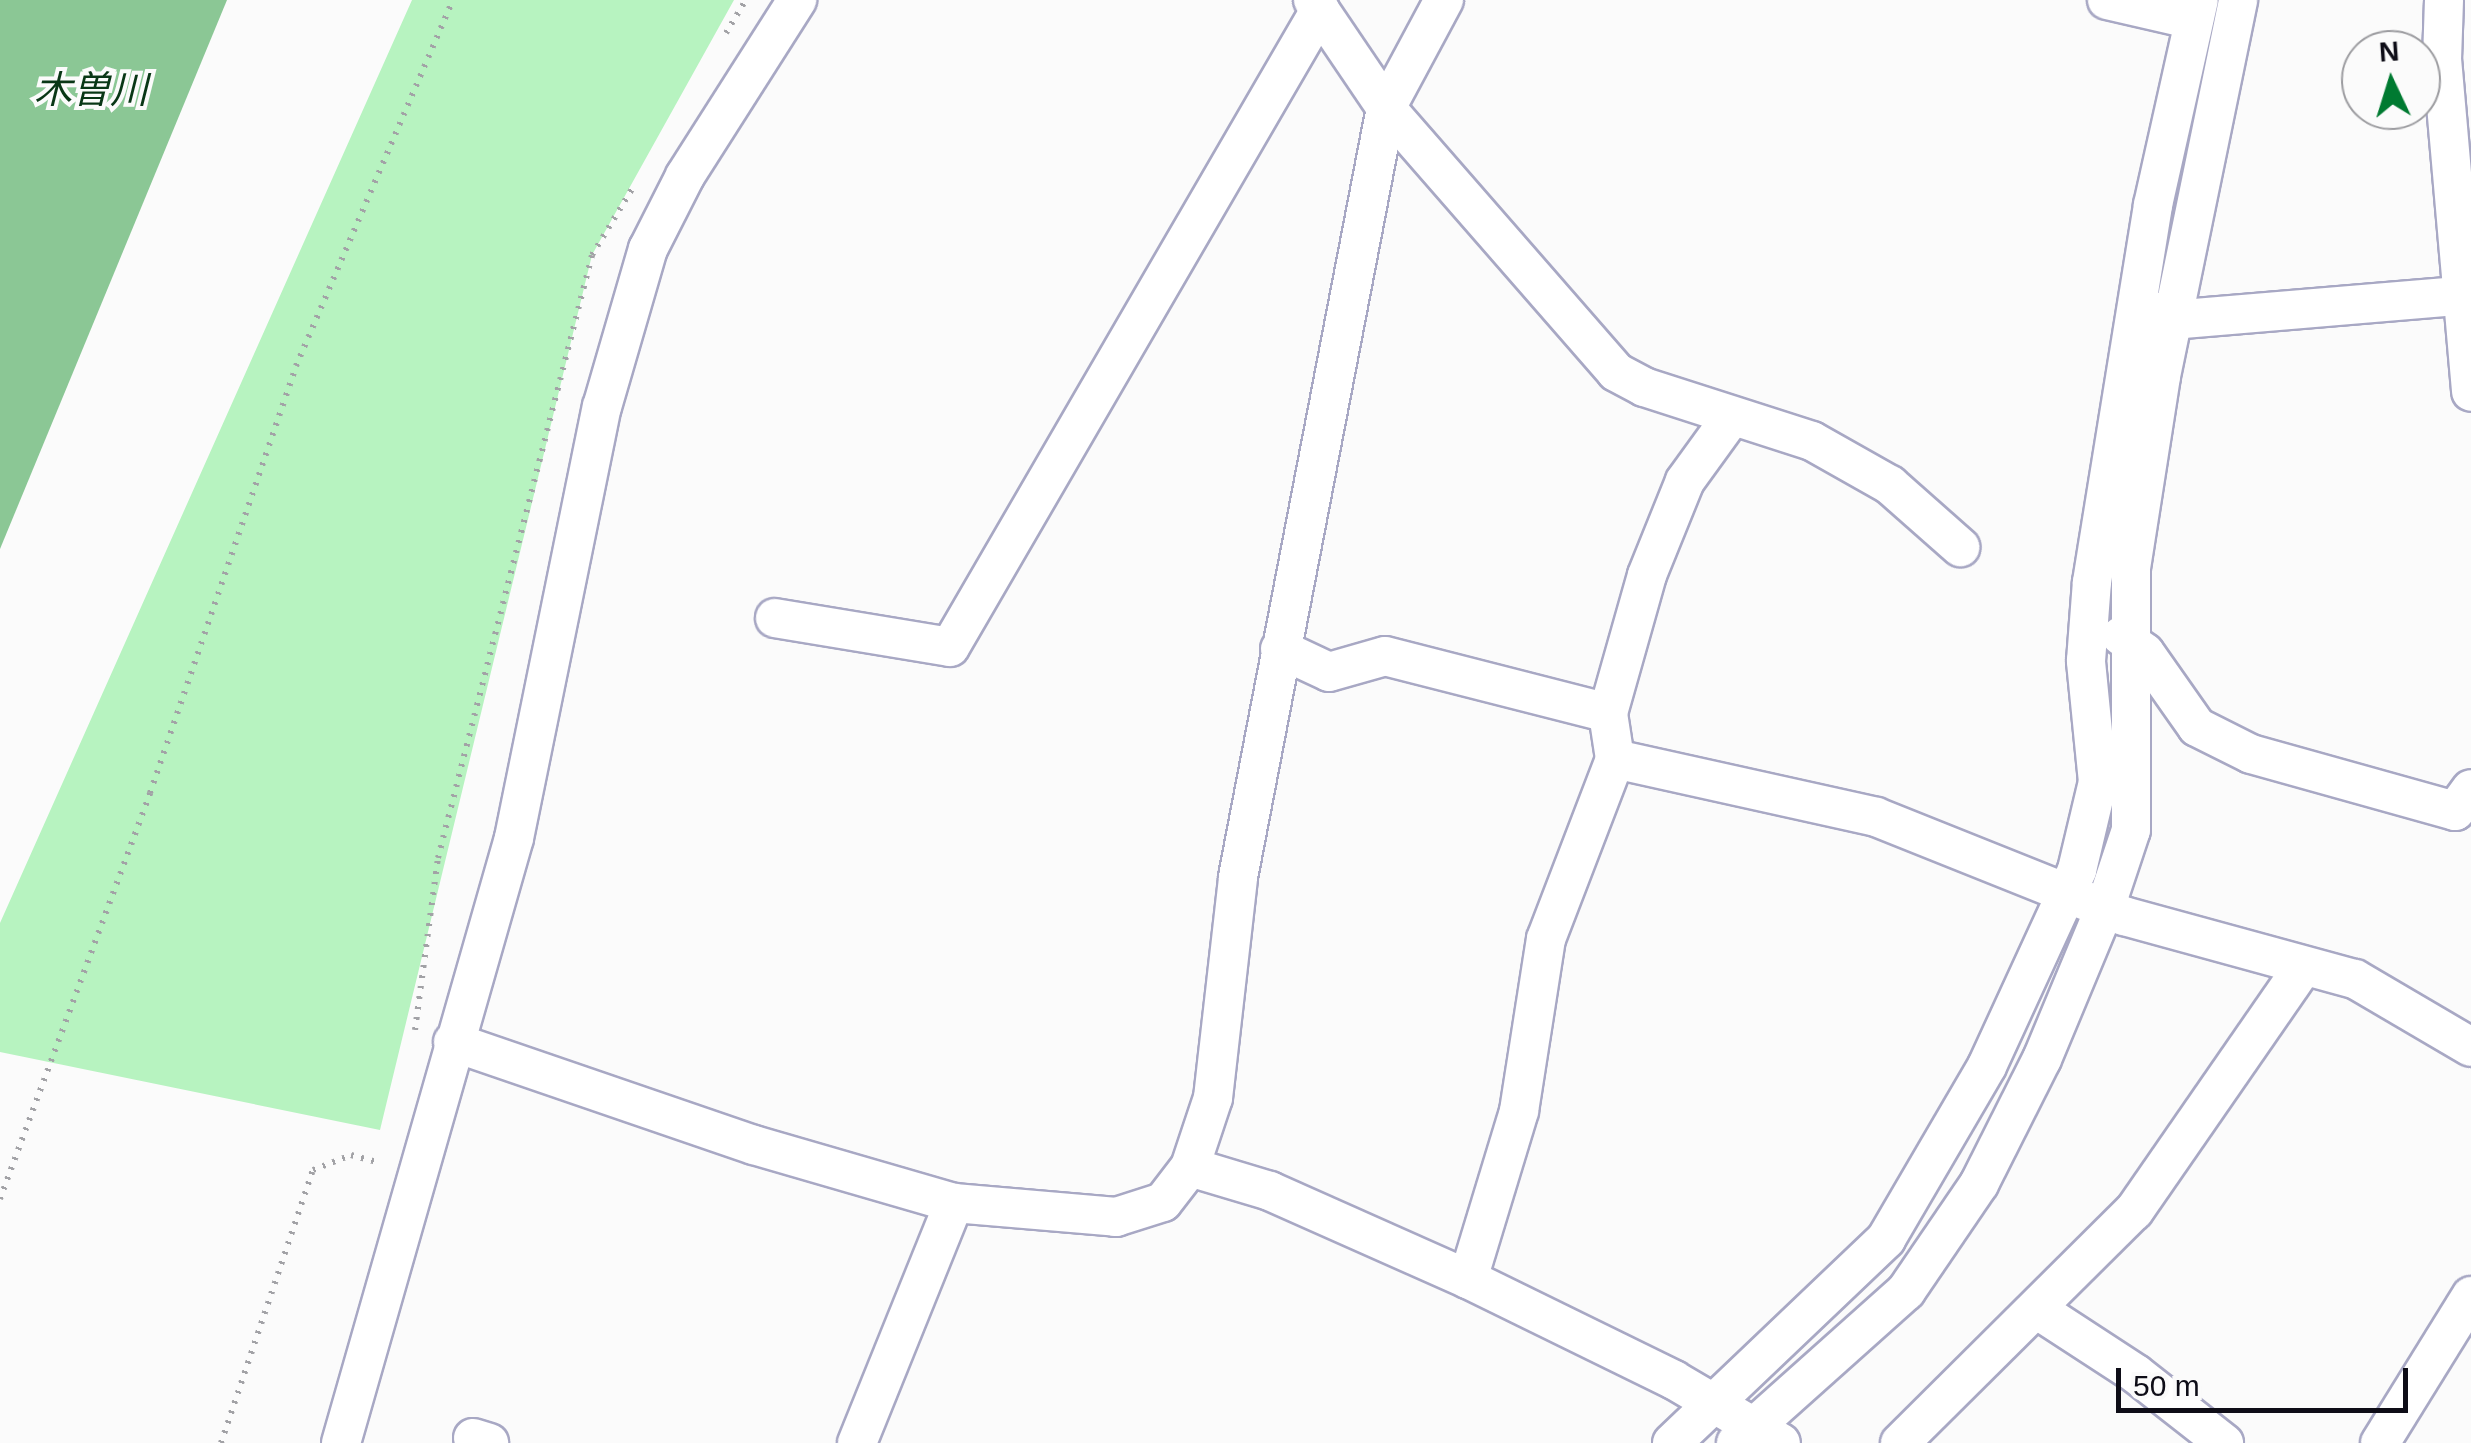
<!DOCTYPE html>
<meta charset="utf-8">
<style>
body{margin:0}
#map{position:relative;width:2471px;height:1443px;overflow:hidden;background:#fbfbfb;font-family:Helvetica,"Noto Sans JP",sans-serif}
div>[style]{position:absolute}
.green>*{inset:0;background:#b7f3c0}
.water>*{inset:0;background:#8bc795}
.path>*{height:6px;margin-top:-3px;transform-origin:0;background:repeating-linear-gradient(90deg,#a2a2a6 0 2.5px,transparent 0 10.5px)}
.roads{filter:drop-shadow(2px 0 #a8a8c4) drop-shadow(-2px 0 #a8a8c4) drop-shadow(0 2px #a8a8c4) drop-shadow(0 -2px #a8a8c4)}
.minor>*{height:38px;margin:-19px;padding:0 19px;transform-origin:19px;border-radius:19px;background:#fff}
span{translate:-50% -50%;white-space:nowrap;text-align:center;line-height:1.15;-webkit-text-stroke:8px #fbfbfb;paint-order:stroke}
.water-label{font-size:38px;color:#093716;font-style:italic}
.north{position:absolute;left:2341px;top:30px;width:100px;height:100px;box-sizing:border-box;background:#fbfbfb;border:2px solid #9c9ca0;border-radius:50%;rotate:356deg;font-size:28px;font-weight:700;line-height:40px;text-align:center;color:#0e0d17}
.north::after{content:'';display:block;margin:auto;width:35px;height:45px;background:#007a31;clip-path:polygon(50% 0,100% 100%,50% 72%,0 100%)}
.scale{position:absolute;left:2116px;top:1368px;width:292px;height:45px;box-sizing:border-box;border:5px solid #0e0d17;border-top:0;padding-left:12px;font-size:30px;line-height:35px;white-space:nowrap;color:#0e0d17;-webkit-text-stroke:8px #fbfbfb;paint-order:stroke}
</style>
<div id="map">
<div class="green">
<div style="clip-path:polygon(412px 0,734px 0,592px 255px,380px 1130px,0 1052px,0 923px)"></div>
</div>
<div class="water">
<div style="clip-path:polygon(0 0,227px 0,0 549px)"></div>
</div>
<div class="path">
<div style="left:726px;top:33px;width:39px;rotate:-59deg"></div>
<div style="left:415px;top:1030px;width:174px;rotate:-82.4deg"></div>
<div style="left:438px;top:858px;width:622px;rotate:-75.67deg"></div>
<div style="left:592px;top:255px;width:77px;rotate:-58.8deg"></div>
<div style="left:0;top:1199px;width:433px;rotate:-69.7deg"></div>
<div style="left:150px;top:793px;width:451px;rotate:-71.1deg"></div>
<div style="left:296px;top:366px;width:398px;rotate:-66.8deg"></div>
<div style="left:221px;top:1443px;width:288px;rotate:-71.4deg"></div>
<div style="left:313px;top:1170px;width:41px;rotate:-21.5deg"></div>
<div style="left:351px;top:1155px;width:31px;rotate:15deg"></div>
</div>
<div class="roads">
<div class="minor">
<div style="left:1313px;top:0;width:130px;rotate:55.9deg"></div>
<div style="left:1386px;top:108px;width:350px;rotate:48.9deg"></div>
<div style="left:1616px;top:372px;width:32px;rotate:28deg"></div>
<div style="left:1644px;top:387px;width:176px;rotate:17.8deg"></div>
<div style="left:1812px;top:441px;width:90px;rotate:29.4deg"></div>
<div style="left:1890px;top:485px;width:94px;rotate:41.5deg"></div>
<div style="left:2107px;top:0;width:89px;rotate:12.9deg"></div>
<div style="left:2444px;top:0;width:59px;rotate:91.9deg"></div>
<div style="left:2442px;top:59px;width:334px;rotate:85deg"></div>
<div style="left:2152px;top:311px;width:32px;rotate:14deg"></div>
<div style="left:2183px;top:319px;width:289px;rotate:-4.8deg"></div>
<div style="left:775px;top:618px;width:177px;rotate:9.4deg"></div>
<div style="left:950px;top:647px;width:737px;rotate:-59.85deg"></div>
<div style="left:2121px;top:636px;width:29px;rotate:35deg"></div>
<div style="left:2145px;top:653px;width:90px;rotate:54.9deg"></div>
<div style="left:2197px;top:727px;width:60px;rotate:26.6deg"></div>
<div style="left:2251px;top:754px;width:212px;rotate:15.6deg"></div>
<div style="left:2455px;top:811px;width:27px;rotate:-54deg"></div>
<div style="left:1280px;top:649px;width:54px;rotate:25.1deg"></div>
<div style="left:1329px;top:672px;width:58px;rotate:-15.9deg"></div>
<div style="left:1385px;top:656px;width:230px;rotate:14.3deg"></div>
<div style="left:1615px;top:759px;width:267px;rotate:12.5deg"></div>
<div style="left:1876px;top:817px;width:267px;rotate:21.8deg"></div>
<div style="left:2124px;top:916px;width:239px;rotate:15.3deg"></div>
<div style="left:2355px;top:979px;width:134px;rotate:30.4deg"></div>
<div style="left:453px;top:1042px;width:318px;rotate:18.9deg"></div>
<div style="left:754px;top:1145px;width:208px;rotate:16.2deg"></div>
<div style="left:954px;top:1203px;width:163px;rotate:4.9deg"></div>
<div style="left:1116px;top:1217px;width:49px;rotate:-17.7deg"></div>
<div style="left:1163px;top:1202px;width:44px;rotate:-52.4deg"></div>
<div style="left:1190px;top:1167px;width:73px;rotate:-71.6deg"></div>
<div style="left:1213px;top:1098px;width:222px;rotate:-83.5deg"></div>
<div style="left:1238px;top:877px;width:783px;rotate:-79.11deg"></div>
<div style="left:1386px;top:108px;width:123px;rotate:-61.8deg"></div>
<div style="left:1190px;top:1167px;width:84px;rotate:16.7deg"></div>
<div style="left:1270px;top:1191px;width:217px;rotate:24deg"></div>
<div style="left:1468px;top:1279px;width:229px;rotate:26.1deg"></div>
<div style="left:1674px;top:1380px;width:124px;rotate:30.5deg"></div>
<div style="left:1468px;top:1279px;width:176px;rotate:-73.1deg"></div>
<div style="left:1519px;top:1111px;width:174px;rotate:-81.1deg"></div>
<div style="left:1546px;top:939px;width:193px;rotate:-69deg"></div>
<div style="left:1615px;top:759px;width:47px;rotate:-98.7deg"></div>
<div style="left:1608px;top:713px;width:143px;rotate:-74.2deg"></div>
<div style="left:1647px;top:575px;width:101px;rotate:-68deg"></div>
<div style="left:1685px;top:481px;width:80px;rotate:-54.1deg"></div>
<div style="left:2038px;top:1310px;width:117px;rotate:33.1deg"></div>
<div style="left:2136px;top:1374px;width:112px;rotate:38.1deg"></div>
<div style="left:473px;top:1438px;width:17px;rotate:17deg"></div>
<div style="left:341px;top:1443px;width:629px;rotate:-74.04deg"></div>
<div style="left:514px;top:838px;width:440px;rotate:-78.5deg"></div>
<div style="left:602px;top:407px;width:165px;rotate:-73.8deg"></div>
<div style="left:648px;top:249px;width:82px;rotate:-63.1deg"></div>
<div style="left:685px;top:176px;width:209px;rotate:-57.5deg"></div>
<div style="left:857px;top:1443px;width:259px;rotate:-68deg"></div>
<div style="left:1672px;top:1443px;width:296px;rotate:-43.6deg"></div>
<div style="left:1886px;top:1239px;width:200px;rotate:-59.7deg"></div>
<div style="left:1987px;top:1066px;width:216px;rotate:-65.3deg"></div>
<div style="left:2077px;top:870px;width:90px;rotate:-76.6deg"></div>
<div style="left:2098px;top:782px;width:122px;rotate:-95.7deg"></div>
<div style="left:2086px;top:661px;width:79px;rotate:-85.7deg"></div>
<div style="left:2092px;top:582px;width:382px;rotate:-80.8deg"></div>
<div style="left:2153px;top:205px;width:210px;rotate:-77.4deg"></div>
<div style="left:1736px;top:1443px;width:228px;rotate:-41.8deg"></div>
<div style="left:1906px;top:1291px;width:130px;rotate:-55.7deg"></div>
<div style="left:1979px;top:1184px;width:140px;rotate:-63.3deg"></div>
<div style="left:2042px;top:1059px;width:164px;rotate:-67.4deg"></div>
<div style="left:2105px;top:908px;width:82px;rotate:-71.6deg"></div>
<div style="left:2131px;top:830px;width:262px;rotate:-90deg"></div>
<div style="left:2131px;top:568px;width:194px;rotate:-81.1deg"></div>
<div style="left:2161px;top:376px;width:384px;rotate:-78.4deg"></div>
<div style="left:1900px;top:1443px;width:330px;rotate:-44.8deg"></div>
<div style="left:2134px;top:1211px;width:295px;rotate:-55.3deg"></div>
<div style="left:2380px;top:1443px;width:173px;rotate:-58.2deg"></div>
</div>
</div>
<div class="water-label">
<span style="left:91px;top:91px">木曽川</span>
</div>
<div class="north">N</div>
<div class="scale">50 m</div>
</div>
